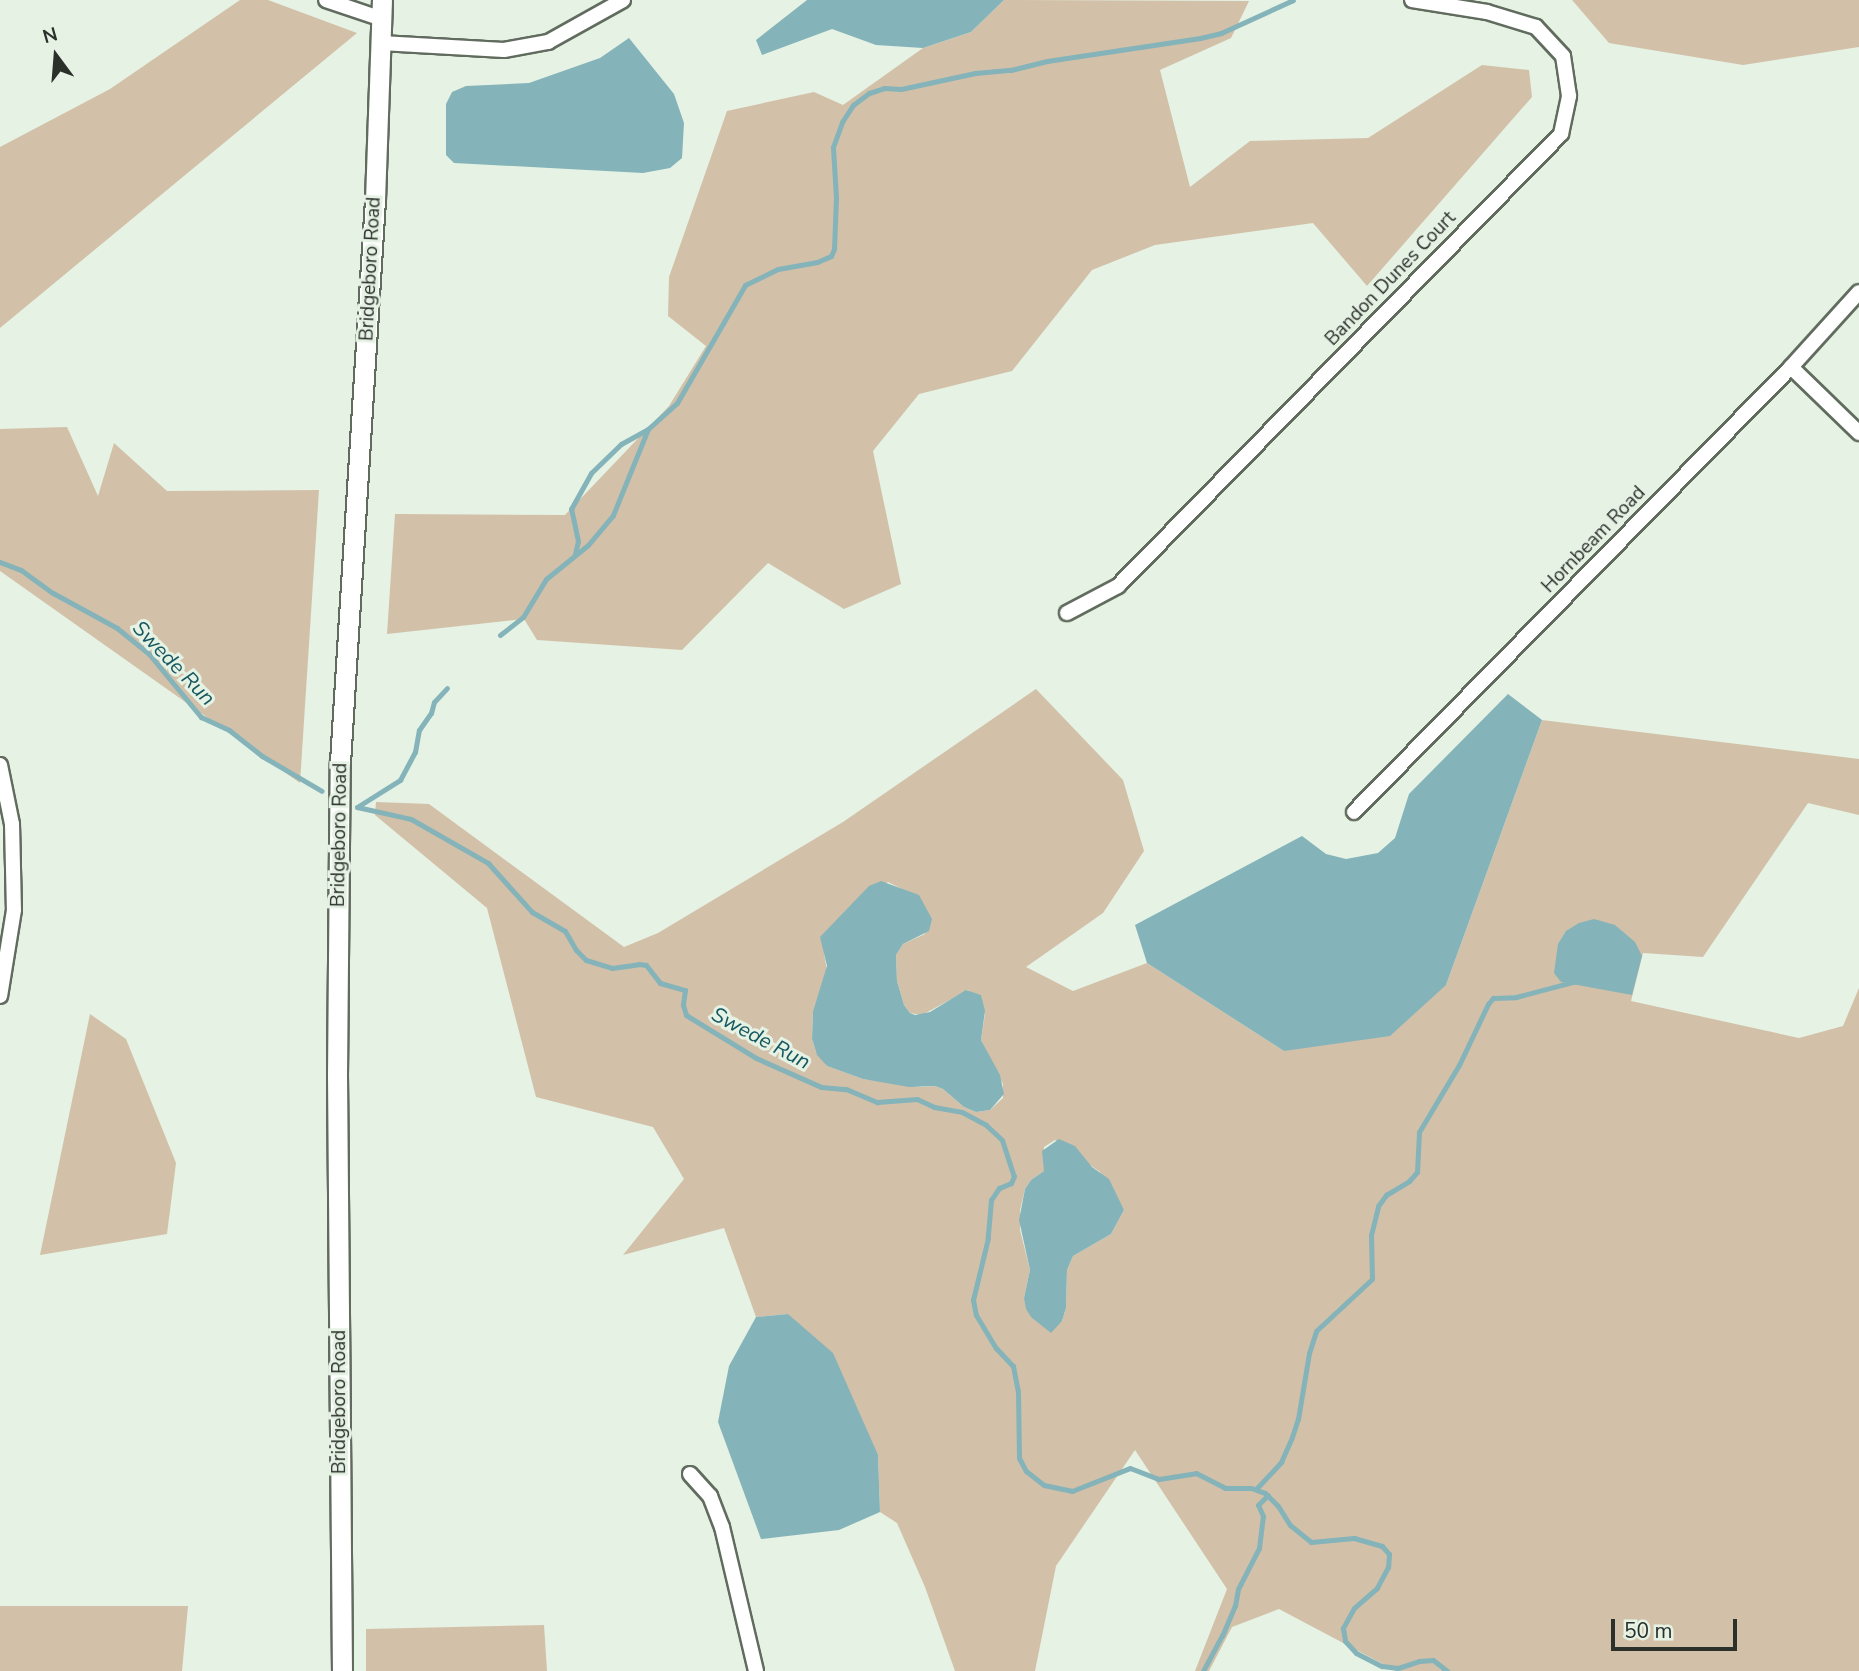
<!DOCTYPE html>
<style>
body{margin:0}
#map{position:relative;width:1859px;height:1671px;overflow:hidden;background:#e5f2e4;font-family:"Nunito Sans",sans-serif}
div>[style]{position:absolute}
.green>*{inset:0;background:#d2c1a8}
.water>*{inset:0;background:#84b3b9}
.stream>*{height:5px;margin:-2.5px;padding:0 2.5px;transform-origin:2.5px;border-radius:2.5px;background:#84b3b9}
.roads{filter:drop-shadow(2px 0 #616c5f) drop-shadow(-2px 0 #616c5f) drop-shadow(0 2px #616c5f) drop-shadow(0 -2px #616c5f)}
.street>*{height:14px;margin:-7px;padding:0 7px;transform-origin:7px;border-radius:7px;background:#fff}
.secondary>*{height:19px;margin:-9.5px;padding:0 9.5px;transform-origin:9.5px;border-radius:9.5px;background:#fff}
span{translate:-50% -50%;white-space:nowrap;text-align:center;line-height:1.15;-webkit-text-stroke:6px #e5f2e4;paint-order:stroke}
.street-label{font-size:19px;color:#2c302b}
.water-label{font-size:21px;color:#15575f;font-style:italic}
.north{position:absolute;left:21px;top:21px;width:70px;height:70px;-webkit-text-stroke:5px #e5f2e4;paint-order:stroke;rotate:344deg;font-size:19px;font-weight:700;line-height:28px;text-align:center;color:#2c302b}
.north::after{content:'';display:block;margin:auto;width:24px;height:32px;background:#2c302b;clip-path:polygon(50% 0,100% 100%,50% 72%,0 100%)}
.scale{position:absolute;left:1611px;top:1619px;width:126px;height:32px;box-sizing:border-box;border:4px solid #2c302b;border-top:0;padding-left:9px;font-size:21px;line-height:24px;white-space:nowrap;color:#2c302b;-webkit-text-stroke:5px #e5f2e4;paint-order:stroke}
</style>
<div id="map">
<div class="green">
<div style="clip-path:polygon(240px 0,268px 0,357px 33px,0 328px,0 147px,110px 89px)"></div>
<div style="clip-path:polygon(1004px 0,1249px 1px,1231px 38px,1160px 70px,1190px 187px,1250px 141px,1368px 138px,1482px 65px,1529px 70px,1532px 97px,1367px 286px,1313px 223px,1155px 245px,1092px 270px,1012px 371px,919px 394px,873px 451px,901px 584px,844px 609px,768px 563px,682px 650px,537px 640px,524px 619px,387px 634px,395px 514px,565px 515px,669px 406px,706px 346px,668px 316px,669px 277px,727px 111px,814px 92px,843px 105px,923px 48px,971px 32px)"></div>
<div style="clip-path:polygon(1572px 0,1859px 0,1859px 47px,1743px 65px,1609px 43px)"></div>
<div style="clip-path:polygon(67px 427px,98px 496px,114px 443px,167px 491px,319px 490px,300px 783px,0 571px,0 429px)"></div>
<div style="clip-path:polygon(evenodd,1036px 689px,1123px 780px,1144px 851px,1103px 913px,1026px 967px,1073px 991px,1147px 963px,1284px 1051px,1446px 985px,1542px 720px,1859px 759px,1859px 815px,1808px 803px,1703px 957px,1643px 953px,1631px 1001px,1799px 1038px,1843px 1026px,1859px 988px,1859px 1671px,1396px 1671px,1279px 1609px,1232px 1627px,1209px 1671px,1195px 1671px,1227px 1589px,1135px 1450px,1056px 1566px,1035px 1671px,955px 1671px,925px 1587px,897px 1523px,880px 1512px,878px 1455px,788px 1314px,756px 1317px,724px 1228px,623px 1255px,684px 1179px,653px 1127px,536px 1097px,487px 908px,375px 815px,376px 802px,429px 804px,624px 947px,658px 933px,843px 822px,1036px 689px,888px 882px,912px 894px,925px 934px,903px 944px,896px 955px,897px 981px,904px 1005px,910px 1013px,922px 1015px,968px 990px,985px 1014px,981px 1040px,1003px 1084px,1003px 1098px,990px 1110px,976px 1112px,964px 1107px,943px 1089px,935px 1086px,920px 1087px,863px 1079px,827px 1066px,816px 1052px,812px 1039px,813px 1011px,827px 970px,824px 954px,845px 911px,888px 882px,1036px 689px,1055px 1140px,1100px 1172px,1124px 1210px,1111px 1234px,1073px 1256px,1067px 1270px,1066px 1308px,1062px 1321px,1024px 1298px,1030px 1270px,1020px 1230px,1020px 1210px,1025px 1189px,1031px 1180px,1044px 1171px,1044px 1147px,1055px 1140px)"></div>
<div style="clip-path:polygon(90px 1014px,126px 1039px,176px 1163px,167px 1234px,40px 1255px)"></div>
<div style="clip-path:polygon(0 1606px,188px 1606px,182px 1671px,0 1671px)"></div>
<div style="clip-path:polygon(544px 1625px,547px 1671px,366px 1671px,366px 1629px)"></div>
</div>
<div class="water">
<div style="clip-path:polygon(807px 0,1004px 0,971px 32px,923px 48px,876px 45px,832px 29px,762px 55px,756px 40px)"></div>
<div style="clip-path:polygon(629px 38px,674px 94px,684px 123px,682px 158px,670px 168px,643px 173px,454px 163px,446px 155px,446px 104px,452px 92px,466px 86px,529px 83px,600px 58px)"></div>
<div style="clip-path:polygon(1508px 694px,1542px 720px,1446px 985px,1390px 1036px,1284px 1051px,1147px 963px,1135px 925px,1302px 836px,1326px 854px,1346px 859px,1378px 853px,1395px 838px,1409px 794px)"></div>
<div style="clip-path:polygon(881px 881px,919px 895px,932px 919px,929px 931px,903px 944px,896px 955px,897px 981px,904px 1005px,910px 1013px,915px 1015px,930px 1012px,966px 990px,981px 995px,985px 1011px,981px 1040px,1000px 1075px,1004px 1094px,990px 1110px,976px 1112px,964px 1107px,943px 1089px,935px 1086px,909px 1087px,863px 1079px,827px 1066px,817px 1055px,812px 1039px,813px 1011px,827px 966px,820px 937px,869px 886px)"></div>
<div style="clip-path:polygon(1594px 919px,1615px 925px,1635px 942px,1642px 956px,1632px 995px,1561px 982px,1554px 973px,1558px 944px,1566px 931px,1579px 923px)"></div>
<div style="clip-path:polygon(1059px 1139px,1075px 1146px,1092px 1167px,1109px 1179px,1124px 1210px,1111px 1234px,1073px 1256px,1067px 1270px,1066px 1308px,1062px 1321px,1051px 1333px,1031px 1317px,1026px 1309px,1024px 1298px,1030px 1270px,1019px 1220px,1025px 1189px,1031px 1180px,1044px 1171px,1042px 1151px)"></div>
<div style="clip-path:polygon(788px 1314px,833px 1353px,878px 1455px,880px 1512px,839px 1530px,761px 1539px,718px 1422px,729px 1366px,756px 1317px)"></div>
</div>
<div class="stream">
<div style="left:575px;top:554px;width:13px;rotate:-77deg"></div>
<div style="left:578px;top:541px;width:33px;rotate:-102deg"></div>
<div style="left:571px;top:509px;width:41px;rotate:-60.9deg"></div>
<div style="left:591px;top:473px;width:42px;rotate:-44deg"></div>
<div style="left:621px;top:444px;width:31px;rotate:-29deg"></div>
<div style="left:648px;top:429px;width:39px;rotate:-42deg"></div>
<div style="left:677px;top:403px;width:136px;rotate:-60deg"></div>
<div style="left:745px;top:285px;width:37px;rotate:-26deg"></div>
<div style="left:778px;top:269px;width:40px;rotate:-10deg"></div>
<div style="left:817px;top:262px;width:15px;rotate:-23deg"></div>
<div style="left:831px;top:256px;width:8px;rotate:-67deg"></div>
<div style="left:834px;top:249px;width:51px;rotate:-87.8deg"></div>
<div style="left:836px;top:198px;width:51px;rotate:-93.4deg"></div>
<div style="left:833px;top:147px;width:27px;rotate:-70deg"></div>
<div style="left:842px;top:122px;width:20px;rotate:-57deg"></div>
<div style="left:853px;top:105px;width:20px;rotate:-37deg"></div>
<div style="left:869px;top:93px;width:16px;rotate:-18deg"></div>
<div style="left:884px;top:88px;width:17px;rotate:3deg"></div>
<div style="left:901px;top:89px;width:76px;rotate:-12.2deg"></div>
<div style="left:975px;top:73px;width:36px;rotate:-5deg"></div>
<div style="left:1011px;top:70px;width:37px;rotate:-14deg"></div>
<div style="left:1047px;top:61px;width:155px;rotate:-8.5deg"></div>
<div style="left:1200px;top:38px;width:22px;rotate:-13deg"></div>
<div style="left:1221px;top:33px;width:79px;rotate:-24.6deg"></div>
<div style="left:0;top:562px;width:22px;rotate:21deg"></div>
<div style="left:21px;top:570px;width:39px;rotate:36deg"></div>
<div style="left:53px;top:593px;width:73px;rotate:28.7deg"></div>
<div style="left:117px;top:628px;width:41px;rotate:39.1deg"></div>
<div style="left:149px;top:654px;width:82px;rotate:50.5deg"></div>
<div style="left:201px;top:717px;width:31px;rotate:25deg"></div>
<div style="left:229px;top:730px;width:42px;rotate:38.2deg"></div>
<div style="left:262px;top:756px;width:69px;rotate:30.3deg"></div>
<div style="left:500px;top:635px;width:29px;rotate:-38deg"></div>
<div style="left:523px;top:617px;width:44px;rotate:-58.8deg"></div>
<div style="left:546px;top:579px;width:54px;rotate:-39deg"></div>
<div style="left:588px;top:545px;width:39px;rotate:-50deg"></div>
<div style="left:613px;top:515px;width:93px;rotate:-67.9deg"></div>
<div style="left:357px;top:807px;width:55px;rotate:12.5deg"></div>
<div style="left:411px;top:819px;width:89px;rotate:29.7deg"></div>
<div style="left:488px;top:863px;width:66px;rotate:48.1deg"></div>
<div style="left:532px;top:912px;width:38px;rotate:30deg"></div>
<div style="left:565px;top:931px;width:22px;rotate:60deg"></div>
<div style="left:576px;top:950px;width:14px;rotate:45deg"></div>
<div style="left:586px;top:960px;width:27px;rotate:17deg"></div>
<div style="left:612px;top:968px;width:27px;rotate:-8deg"></div>
<div style="left:639px;top:964px;width:7px;rotate:8deg"></div>
<div style="left:646px;top:965px;width:23px;rotate:52deg"></div>
<div style="left:660px;top:983px;width:26px;rotate:16deg"></div>
<div style="left:685px;top:990px;width:15px;rotate:98deg"></div>
<div style="left:683px;top:1005px;width:10px;rotate:73deg"></div>
<div style="left:686px;top:1015px;width:82px;rotate:31.6deg"></div>
<div style="left:756px;top:1058px;width:71px;rotate:24deg"></div>
<div style="left:821px;top:1087px;width:25px;rotate:5deg"></div>
<div style="left:846px;top:1089px;width:34px;rotate:23deg"></div>
<div style="left:877px;top:1102px;width:40px;rotate:-4.3deg"></div>
<div style="left:917px;top:1099px;width:19px;rotate:25deg"></div>
<div style="left:934px;top:1107px;width:28px;rotate:10deg"></div>
<div style="left:962px;top:1112px;width:27px;rotate:28deg"></div>
<div style="left:986px;top:1125px;width:22px;rotate:43deg"></div>
<div style="left:1002px;top:1140px;width:38px;rotate:72deg"></div>
<div style="left:1014px;top:1176px;width:8px;rotate:113deg"></div>
<div style="left:1011px;top:1183px;width:13px;rotate:157deg"></div>
<div style="left:999px;top:1188px;width:14px;rotate:124deg"></div>
<div style="left:991px;top:1200px;width:38px;rotate:95deg"></div>
<div style="left:988px;top:1238px;width:64px;rotate:103.6deg"></div>
<div style="left:973px;top:1300px;width:15px;rotate:79deg"></div>
<div style="left:976px;top:1315px;width:39px;rotate:59deg"></div>
<div style="left:996px;top:1348px;width:25px;rotate:47deg"></div>
<div style="left:1013px;top:1366px;width:26px;rotate:79deg"></div>
<div style="left:1018px;top:1392px;width:66px;rotate:89.1deg"></div>
<div style="left:1019px;top:1458px;width:15px;rotate:62deg"></div>
<div style="left:1026px;top:1471px;width:23px;rotate:38deg"></div>
<div style="left:1044px;top:1485px;width:29px;rotate:12deg"></div>
<div style="left:1072px;top:1491px;width:62px;rotate:-21.6deg"></div>
<div style="left:1130px;top:1468px;width:31px;rotate:21deg"></div>
<div style="left:1159px;top:1479px;width:37px;rotate:-9deg"></div>
<div style="left:1196px;top:1473px;width:33px;rotate:27deg"></div>
<div style="left:1225px;top:1488px;width:26px"></div>
<div style="left:1251px;top:1488px;width:15px;rotate:20deg"></div>
<div style="left:1265px;top:1493px;width:18px;rotate:45deg"></div>
<div style="left:1278px;top:1506px;width:22px;rotate:58deg"></div>
<div style="left:1290px;top:1525px;width:27px;rotate:39deg"></div>
<div style="left:1311px;top:1542px;width:43px;rotate:-5.3deg"></div>
<div style="left:1354px;top:1538px;width:29px;rotate:16deg"></div>
<div style="left:1382px;top:1546px;width:11px;rotate:49deg"></div>
<div style="left:1389px;top:1554px;width:13px;rotate:94deg"></div>
<div style="left:1388px;top:1567px;width:24px;rotate:118deg"></div>
<div style="left:1377px;top:1588px;width:30px;rotate:139deg"></div>
<div style="left:1354px;top:1608px;width:23px;rotate:119deg"></div>
<div style="left:1343px;top:1628px;width:13px;rotate:81deg"></div>
<div style="left:1345px;top:1641px;width:16px;rotate:47deg"></div>
<div style="left:1356px;top:1653px;width:29px;rotate:27deg"></div>
<div style="left:1382px;top:1666px;width:16px;rotate:7deg"></div>
<div style="left:1398px;top:1668px;width:22px;rotate:-18deg"></div>
<div style="left:1419px;top:1661px;width:14px;rotate:-4deg"></div>
<div style="left:1433px;top:1660px;width:18px;rotate:38deg"></div>
<div style="left:357px;top:807px;width:51px;rotate:-32.1deg"></div>
<div style="left:400px;top:780px;width:32px;rotate:-62deg"></div>
<div style="left:415px;top:752px;width:22px;rotate:-80deg"></div>
<div style="left:419px;top:730px;width:21px;rotate:-55deg"></div>
<div style="left:431px;top:713px;width:11px;rotate:-75deg"></div>
<div style="left:434px;top:702px;width:19px;rotate:-47deg"></div>
<div style="left:1256px;top:1489px;width:37px;rotate:-47deg"></div>
<div style="left:1281px;top:1462px;width:27px;rotate:-66deg"></div>
<div style="left:1292px;top:1437px;width:19px;rotate:-72deg"></div>
<div style="left:1298px;top:1419px;width:67px;rotate:-80.5deg"></div>
<div style="left:1309px;top:1353px;width:23px;rotate:-72deg"></div>
<div style="left:1316px;top:1331px;width:76px;rotate:-42.9deg"></div>
<div style="left:1372px;top:1279px;width:44px;rotate:-91.3deg"></div>
<div style="left:1371px;top:1235px;width:30px;rotate:-76deg"></div>
<div style="left:1378px;top:1206px;width:14px;rotate:-54deg"></div>
<div style="left:1386px;top:1195px;width:27px;rotate:-31deg"></div>
<div style="left:1409px;top:1181px;width:12px;rotate:-48deg"></div>
<div style="left:1417px;top:1172px;width:40px;rotate:-87.1deg"></div>
<div style="left:1419px;top:1132px;width:78px;rotate:-59.2deg"></div>
<div style="left:1459px;top:1065px;width:68px;rotate:-64.6deg"></div>
<div style="left:1488px;top:1004px;width:8px;rotate:-50deg"></div>
<div style="left:1493px;top:998px;width:23px;rotate:-2deg"></div>
<div style="left:1516px;top:997px;width:62px;rotate:-14.9deg"></div>
<div style="left:1203px;top:1671px;width:40px;rotate:-62deg"></div>
<div style="left:1222px;top:1636px;width:33px;rotate:-67deg"></div>
<div style="left:1235px;top:1606px;width:17px;rotate:-80deg"></div>
<div style="left:1238px;top:1589px;width:46px;rotate:-62.9deg"></div>
<div style="left:1259px;top:1548px;width:32px;rotate:-83deg"></div>
<div style="left:1263px;top:1516px;width:12px;rotate:-114deg"></div>
<div style="left:1258px;top:1505px;width:14px;rotate:-45deg"></div>
</div>
<div class="roads">
<div class="street">
<div style="left:326px;top:0;width:59px;rotate:18.7deg"></div>
<div style="left:381px;top:43px;width:123px;rotate:3.3deg"></div>
<div style="left:504px;top:50px;width:45px;rotate:-10.3deg"></div>
<div style="left:548px;top:42px;width:86px;rotate:-29.2deg"></div>
<div style="left:1791px;top:367px;width:95px;rotate:44.1deg"></div>
<div style="left:1067px;top:613px;width:58px;rotate:-27.9deg"></div>
<div style="left:1118px;top:586px;width:633px;rotate:-45.58deg"></div>
<div style="left:1561px;top:134px;width:39px;rotate:-78deg"></div>
<div style="left:1569px;top:96px;width:40px;rotate:-98.5deg"></div>
<div style="left:1563px;top:56px;width:40px;rotate:-133deg"></div>
<div style="left:1536px;top:27px;width:51px;rotate:-163deg"></div>
<div style="left:1487px;top:12px;width:76px;rotate:-170.9deg"></div>
<div style="left:0;top:765px;width:60px;rotate:78.5deg"></div>
<div style="left:12px;top:824px;width:86px;rotate:88.7deg"></div>
<div style="left:14px;top:910px;width:87px;rotate:99.2deg"></div>
<div style="left:1354px;top:812px;width:624px;rotate:-45.52deg"></div>
<div style="left:1791px;top:367px;width:101px;rotate:-47.8deg"></div>
<div style="left:690px;top:1474px;width:30px;rotate:48deg"></div>
<div style="left:710px;top:1496px;width:33px;rotate:69deg"></div>
<div style="left:722px;top:1527px;width:148px;rotate:76.7deg"></div>
</div>
<div class="secondary">
<div style="left:342px;top:1671px;width:596px;rotate:-90.48deg"></div>
<div style="left:337px;top:1075px;width:313px;rotate:-89.5deg"></div>
<div style="left:340px;top:762px;width:563px;rotate:-86.44deg"></div>
<div style="left:375px;top:200px;width:200px;rotate:-88deg"></div>
</div>
</div>
<div class="street-label">
<span style="left:371px;top:269px;rotate:-87deg">Bridgeboro Road</span>
<span style="left:1391px;top:279px;rotate:-46deg">Bandon Dunes Court</span>
<span style="left:1594px;top:540px;rotate:-46deg">Hornbeam Road</span>
<span style="left:340px;top:835px;rotate:-89deg">Bridgeboro Road</span>
<span style="left:340px;top:1402px;rotate:-90deg">Bridgeboro Road</span>
</div>
<div class="water-label">
<span style="left:174px;top:663px;rotate:46deg">Swede Run</span>
<span style="left:761px;top:1038px;rotate:28deg">Swede Run</span>
</div>
<div class="north">N</div>
<div class="scale">50 m</div>
</div>
